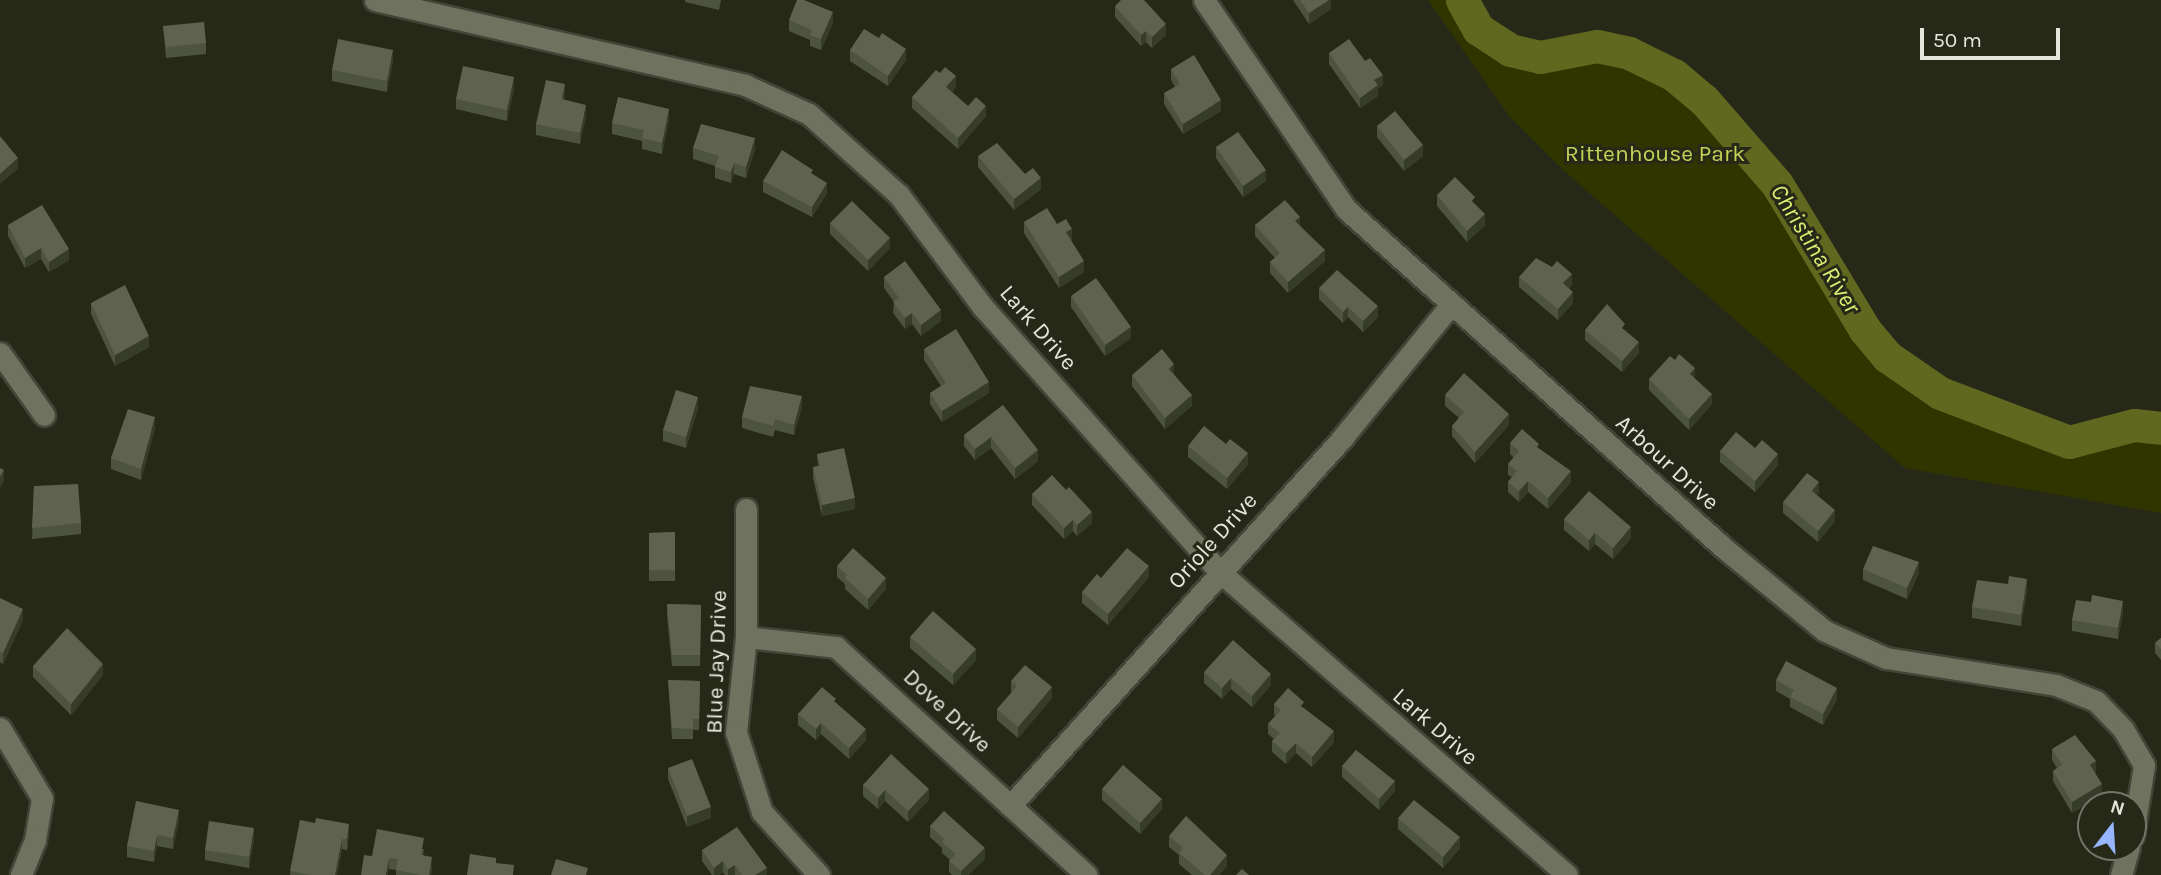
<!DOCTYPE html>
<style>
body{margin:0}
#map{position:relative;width:2161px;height:875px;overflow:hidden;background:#262918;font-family:Karla,sans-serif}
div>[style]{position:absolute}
.green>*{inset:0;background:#303500}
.river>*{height:33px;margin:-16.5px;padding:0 16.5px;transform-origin:16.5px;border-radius:16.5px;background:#60681f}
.roads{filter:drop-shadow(2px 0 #424537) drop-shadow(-2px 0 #424537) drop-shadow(0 2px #424537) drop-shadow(0 -2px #424537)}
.minor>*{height:21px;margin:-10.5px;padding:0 10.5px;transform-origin:10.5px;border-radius:10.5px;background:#6e725e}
.wall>*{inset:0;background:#4e5240}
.shaded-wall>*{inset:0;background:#373b29}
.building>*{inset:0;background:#5f6251}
span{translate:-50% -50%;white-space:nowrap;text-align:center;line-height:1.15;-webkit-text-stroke:6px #262918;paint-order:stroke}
.park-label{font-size:23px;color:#c4d356}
.street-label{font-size:23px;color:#e5e7dc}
.water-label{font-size:24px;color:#deee72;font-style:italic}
.north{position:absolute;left:2077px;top:791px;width:70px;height:70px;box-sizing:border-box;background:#262918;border:2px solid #727566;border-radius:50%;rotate:17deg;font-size:19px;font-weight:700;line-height:28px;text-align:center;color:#e5e7dc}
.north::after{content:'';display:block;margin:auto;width:24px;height:32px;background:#97b6fd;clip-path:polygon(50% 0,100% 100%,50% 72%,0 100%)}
.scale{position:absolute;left:1920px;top:28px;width:140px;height:32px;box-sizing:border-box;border:4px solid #e5e7dc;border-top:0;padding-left:9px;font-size:21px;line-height:24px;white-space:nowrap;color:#e5e7dc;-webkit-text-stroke:5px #262918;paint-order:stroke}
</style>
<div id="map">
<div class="green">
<div style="clip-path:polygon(1428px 0,1462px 0,1478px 29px,1526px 56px,1597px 46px,1629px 53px,1674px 75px,1704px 100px,1777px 184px,1865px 330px,1888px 357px,1964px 404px,2069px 442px,2134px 425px,2161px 428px,2161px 513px,1905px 468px,1562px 169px,1509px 116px)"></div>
</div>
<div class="river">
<div style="left:1462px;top:0;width:33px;rotate:61deg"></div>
<div style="left:1478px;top:29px;width:38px;rotate:33deg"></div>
<div style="left:1510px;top:50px;width:31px;rotate:13deg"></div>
<div style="left:1540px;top:57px;width:58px;rotate:-10.9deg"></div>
<div style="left:1597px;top:46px;width:33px;rotate:12deg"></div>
<div style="left:1629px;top:53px;width:50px;rotate:26.1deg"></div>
<div style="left:1674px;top:75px;width:39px;rotate:40deg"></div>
<div style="left:1704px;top:100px;width:111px;rotate:49deg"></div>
<div style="left:1777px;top:184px;width:170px;rotate:58.9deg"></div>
<div style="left:1865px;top:330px;width:35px;rotate:50deg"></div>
<div style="left:1888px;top:357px;width:63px;rotate:34.7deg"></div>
<div style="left:1940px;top:393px;width:138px;rotate:20.8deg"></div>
<div style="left:2069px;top:442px;width:67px;rotate:-14.7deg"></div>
<div style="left:2134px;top:425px;width:27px;rotate:6deg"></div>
</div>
<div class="roads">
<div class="minor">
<div style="left:375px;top:0;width:380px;rotate:12.9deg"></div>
<div style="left:745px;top:85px;width:70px;rotate:24.4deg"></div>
<div style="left:809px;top:114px;width:121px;rotate:42deg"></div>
<div style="left:899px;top:195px;width:139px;rotate:53.2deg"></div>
<div style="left:982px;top:306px;width:358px;rotate:48.2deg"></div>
<div style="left:1221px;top:573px;width:459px;rotate:41.1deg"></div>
<div style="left:1204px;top:0;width:253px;rotate:55.8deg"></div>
<div style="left:1346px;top:209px;width:509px;rotate:41.9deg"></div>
<div style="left:1725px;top:549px;width:129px;rotate:39.4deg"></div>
<div style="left:1825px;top:631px;width:67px;rotate:23.9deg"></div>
<div style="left:1886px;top:658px;width:172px;rotate:9deg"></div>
<div style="left:2056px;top:685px;width:43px;rotate:21.8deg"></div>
<div style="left:2096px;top:701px;width:39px;rotate:46deg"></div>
<div style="left:2123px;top:729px;width:42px;rotate:59.7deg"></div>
<div style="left:2144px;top:765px;width:71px;rotate:98.9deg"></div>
<div style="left:0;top:353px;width:76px;rotate:54.6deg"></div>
<div style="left:746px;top:509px;width:128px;rotate:90deg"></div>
<div style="left:746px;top:637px;width:96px;rotate:96deg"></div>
<div style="left:736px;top:732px;width:84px;rotate:72deg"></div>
<div style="left:762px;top:812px;width:85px;rotate:47.9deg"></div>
<div style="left:746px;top:637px;width:91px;rotate:6.3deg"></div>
<div style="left:836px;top:647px;width:339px;rotate:42.3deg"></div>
<div style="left:0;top:728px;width:82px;rotate:59deg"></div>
<div style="left:42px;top:798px;width:43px;rotate:99.5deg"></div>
<div style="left:35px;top:840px;width:38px;rotate:112deg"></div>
<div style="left:1010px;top:806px;width:497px;rotate:-47.9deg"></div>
<div style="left:1343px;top:437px;width:169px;rotate:-50.8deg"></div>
<div style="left:2121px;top:875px;width:29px;rotate:-74deg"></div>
</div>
</div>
<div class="wall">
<div style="clip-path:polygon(685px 0,721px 0,719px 10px,685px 2px)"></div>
<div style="clip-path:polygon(1293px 0,1331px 0,1331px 9px,1309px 24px)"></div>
<div style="clip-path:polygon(1115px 6px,1166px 35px,1152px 48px,1146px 42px,1141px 46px,1115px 17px)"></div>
<div style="clip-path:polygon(789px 20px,833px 23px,821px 50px,810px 46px,810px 40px,789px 31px)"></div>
<div style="clip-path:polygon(163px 26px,206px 43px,206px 54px,166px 58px)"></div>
<div style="clip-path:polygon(879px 38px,906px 60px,888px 86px,850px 61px,850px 50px)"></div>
<div style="clip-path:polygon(1329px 53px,1383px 85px,1378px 89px,1378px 96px,1360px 108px,1329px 64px)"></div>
<div style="clip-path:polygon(393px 61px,387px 92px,332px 81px,332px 70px)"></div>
<div style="clip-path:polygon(1171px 69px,1221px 111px,1183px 134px,1164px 104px,1164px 93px,1175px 87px,1171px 80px)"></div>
<div style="clip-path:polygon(956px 87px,952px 92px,968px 106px,986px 116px,958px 149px,912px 108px,912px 97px)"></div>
<div style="clip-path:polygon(514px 88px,507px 121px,456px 109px,456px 99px)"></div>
<div style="clip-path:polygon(565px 94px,564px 100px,586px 116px,580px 144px,536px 135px,536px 124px)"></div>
<div style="clip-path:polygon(669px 120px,662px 154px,642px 149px,642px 141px,612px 134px,612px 123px)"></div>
<div style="clip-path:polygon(1377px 126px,1423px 156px,1404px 171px,1377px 137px)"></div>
<div style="clip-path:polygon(1216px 147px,1266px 181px,1243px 197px,1216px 158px)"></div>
<div style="clip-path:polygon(693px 148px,755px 149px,746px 178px,734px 174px,731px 183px,715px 178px,715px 166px,693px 159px)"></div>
<div style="clip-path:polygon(978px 156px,1025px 174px,1041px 189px,1014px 210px,978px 167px)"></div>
<div style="clip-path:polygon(813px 174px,827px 193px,812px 217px,763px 192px,763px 181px)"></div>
<div style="clip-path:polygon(1437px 195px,1475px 204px,1485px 225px,1467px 242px,1437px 206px)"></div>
<div style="clip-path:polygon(1024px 222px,1057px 224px,1072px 239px,1071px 240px,1084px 272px,1059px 288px,1024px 233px)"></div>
<div style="clip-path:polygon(830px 223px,890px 248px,868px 271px,830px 234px)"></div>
<div style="clip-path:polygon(8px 225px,69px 260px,49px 272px,41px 259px,25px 268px,8px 236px)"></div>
<div style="clip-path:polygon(1255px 225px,1300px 226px,1325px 261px,1288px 293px,1270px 273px,1270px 262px,1275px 258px,1255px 236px)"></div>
<div style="clip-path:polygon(884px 277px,941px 321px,921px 336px,912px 324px,905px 329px,893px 313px,894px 302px,884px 288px)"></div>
<div style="clip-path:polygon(1519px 277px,1572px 285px,1569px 288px,1573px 303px,1558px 320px,1519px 287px)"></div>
<div style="clip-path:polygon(1319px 288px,1378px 317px,1363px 332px,1348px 317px,1343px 323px,1319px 299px)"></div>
<div style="clip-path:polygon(1071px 296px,1131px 338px,1105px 356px,1071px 307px)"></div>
<div style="clip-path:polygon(91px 303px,149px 347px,115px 366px,91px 314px)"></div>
<div style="clip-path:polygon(1585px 330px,1625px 330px,1639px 353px,1622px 372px,1585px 340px)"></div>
<div style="clip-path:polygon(924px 349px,989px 393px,942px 422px,930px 404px,930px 393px,941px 386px,924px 360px)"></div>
<div style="clip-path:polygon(1132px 375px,1192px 406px,1165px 429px,1132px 386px)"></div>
<div style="clip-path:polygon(1649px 379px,1695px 379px,1712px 404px,1689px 430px,1649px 390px)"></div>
<div style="clip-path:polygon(1445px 395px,1509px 425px,1475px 463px,1452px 436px,1452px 426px,1459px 418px,1445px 406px)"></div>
<div style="clip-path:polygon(1003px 405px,1038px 461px,1015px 479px,991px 448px,975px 460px,964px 446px,964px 435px)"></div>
<div style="clip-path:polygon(802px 407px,794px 435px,775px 430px,773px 437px,742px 428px,742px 417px)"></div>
<div style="clip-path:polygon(698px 408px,686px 448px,663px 441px,663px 430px)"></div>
<div style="clip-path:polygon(155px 428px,141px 480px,111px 469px,111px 458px)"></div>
<div style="clip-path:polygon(1510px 443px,1539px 449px,1571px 482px,1548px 509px,1528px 492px,1519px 502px,1508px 492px,1508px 482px,1512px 477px,1508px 475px,1508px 464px,1514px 458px,1510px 454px)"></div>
<div style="clip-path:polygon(1188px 446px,1248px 464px,1227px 489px,1188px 457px)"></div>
<div style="clip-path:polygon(1755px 448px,1778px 465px,1755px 492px,1720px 462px,1720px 451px)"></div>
<div style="clip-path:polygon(817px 454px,855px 509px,822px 516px,813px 478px,813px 467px,818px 466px)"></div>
<div style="clip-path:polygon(34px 486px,81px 523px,81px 534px,32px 539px)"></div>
<div style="clip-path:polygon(1066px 490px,1092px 523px,1077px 536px,1073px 531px,1064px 539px,1032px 505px,1032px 494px)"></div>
<div style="clip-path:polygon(1819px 493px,1817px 495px,1835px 521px,1818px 542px,1783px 513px,1783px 502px)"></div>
<div style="clip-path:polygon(1564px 519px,1631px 538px,1613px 559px,1595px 544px,1589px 551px,1564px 530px)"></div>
<div style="clip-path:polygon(675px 532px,675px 581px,649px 581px,649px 533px)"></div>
<div style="clip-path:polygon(837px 566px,886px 589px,868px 610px,845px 589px,845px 584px,837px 577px)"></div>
<div style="clip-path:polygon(1863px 569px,1919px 573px,1907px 599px,1863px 580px)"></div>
<div style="clip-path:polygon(1149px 577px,1108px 625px,1082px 603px,1082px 592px,1101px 578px)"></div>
<div style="clip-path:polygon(2008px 584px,2027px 590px,2021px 626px,1972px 618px,1972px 607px)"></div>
<div style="clip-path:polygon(0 598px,23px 620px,3px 664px,0 662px)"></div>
<div style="clip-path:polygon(667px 604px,701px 605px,700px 666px,672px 666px,667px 615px)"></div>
<div style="clip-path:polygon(2123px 612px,2118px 639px,2072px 631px,2072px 620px)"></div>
<div style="clip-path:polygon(910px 637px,976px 660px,953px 685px,910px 648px)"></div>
<div style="clip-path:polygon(2161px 638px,2161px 660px,2155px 653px,2155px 643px)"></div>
<div style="clip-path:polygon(33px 666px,103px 675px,71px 715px,33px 677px)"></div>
<div style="clip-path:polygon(1204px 672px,1271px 685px,1252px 707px,1231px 689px,1222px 699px,1204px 683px)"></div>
<div style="clip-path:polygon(668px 680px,700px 681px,699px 730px,693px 730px,693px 739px,672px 739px)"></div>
<div style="clip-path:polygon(1776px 680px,1837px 699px,1823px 725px,1790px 707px,1790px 699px,1776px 691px)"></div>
<div style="clip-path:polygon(1011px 681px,1052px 698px,1018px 738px,997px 720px,997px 709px,1012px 693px,1011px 692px)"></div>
<div style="clip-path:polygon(836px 704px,866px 740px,849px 759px,821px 734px,816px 740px,798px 725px,798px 714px)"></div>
<div style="clip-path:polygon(1274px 704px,1304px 708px,1334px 742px,1312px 767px,1296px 753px,1286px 764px,1272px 752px,1272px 741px,1274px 739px,1268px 734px,1268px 724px,1275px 716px,1274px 715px)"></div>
<div style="clip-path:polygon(2052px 749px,2096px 772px,2095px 773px,2102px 795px,2072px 813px,2053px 781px,2053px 771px,2057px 768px,2052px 760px)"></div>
<div style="clip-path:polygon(1342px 766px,1395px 791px,1379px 810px,1342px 777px)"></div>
<div style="clip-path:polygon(668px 768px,711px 818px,687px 827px,668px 779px)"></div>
<div style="clip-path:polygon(863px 785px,929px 800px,908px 822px,885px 801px,878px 809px,863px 796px)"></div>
<div style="clip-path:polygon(1102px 789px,1162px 809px,1140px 834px,1102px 800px)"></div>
<div style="clip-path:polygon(1398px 818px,1460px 848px,1443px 868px,1398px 829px)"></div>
<div style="clip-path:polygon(179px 820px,173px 849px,157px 846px,154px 862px,127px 857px,127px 846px)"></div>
<div style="clip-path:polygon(300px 820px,349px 835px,347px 850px,342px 849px,337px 875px,290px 875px)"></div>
<div style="clip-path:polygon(930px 826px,985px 859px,968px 875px,952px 875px,949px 872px,949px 861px,950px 860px,942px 853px,942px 848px,930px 837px)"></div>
<div style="clip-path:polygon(1169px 836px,1227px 866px,1219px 875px,1192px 875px,1179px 864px,1179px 855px,1169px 847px)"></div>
<div style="clip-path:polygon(254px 839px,249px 868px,205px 860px,205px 850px)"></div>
<div style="clip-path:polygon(424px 849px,423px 855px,432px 868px,431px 875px,396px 875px,396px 870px,389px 869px,372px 856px)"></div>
<div style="clip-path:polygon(702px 850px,767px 875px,725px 875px,723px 872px,719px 875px,712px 875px,702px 861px)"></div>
</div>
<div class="shaded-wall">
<div style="clip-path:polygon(1329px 0,1331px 0,1331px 9px,1309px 24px,1309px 13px)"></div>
<div style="clip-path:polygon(833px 12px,833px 23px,821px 50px,821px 39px)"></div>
<div style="clip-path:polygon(1166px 24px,1166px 35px,1152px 48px,1152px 37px)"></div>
<div style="clip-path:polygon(1146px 31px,1146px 42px,1141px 46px,1141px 35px)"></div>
<div style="clip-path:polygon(906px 49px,906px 60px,888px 86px,888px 76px)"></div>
<div style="clip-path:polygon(393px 50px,393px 61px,387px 92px,387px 81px)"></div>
<div style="clip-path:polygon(1383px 75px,1383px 85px,1378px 89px,1378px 96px,1360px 108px,1360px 98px,1374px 80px)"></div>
<div style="clip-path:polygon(956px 76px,956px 87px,946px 98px,946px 87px)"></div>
<div style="clip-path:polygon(514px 77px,514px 88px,507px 121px,507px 110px)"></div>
<div style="clip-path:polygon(565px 84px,565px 94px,562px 110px,562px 99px)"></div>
<div style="clip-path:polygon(1221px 100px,1221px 111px,1183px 134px,1183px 124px)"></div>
<div style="clip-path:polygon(586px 105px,586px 116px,580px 144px,580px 133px)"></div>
<div style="clip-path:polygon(986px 106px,986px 116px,958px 149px,958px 138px)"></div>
<div style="clip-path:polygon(669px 109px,669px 120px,662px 154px,662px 143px)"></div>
<div style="clip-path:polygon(755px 138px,755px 149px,746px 178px,746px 167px)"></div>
<div style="clip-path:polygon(1423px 145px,1423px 156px,1404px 171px,1404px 160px)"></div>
<div style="clip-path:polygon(18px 158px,18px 169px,0 184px,0 174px)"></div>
<div style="clip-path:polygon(734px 163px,734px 174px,731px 183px,731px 172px)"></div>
<div style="clip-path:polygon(1266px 170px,1266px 181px,1243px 197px,1243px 186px)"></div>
<div style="clip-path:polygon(1041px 178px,1041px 189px,1014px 210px,1014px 199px)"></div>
<div style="clip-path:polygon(827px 183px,827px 193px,812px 217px,812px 207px)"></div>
<div style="clip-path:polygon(1485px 214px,1485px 225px,1467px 242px,1467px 231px)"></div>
<div style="clip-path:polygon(1300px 217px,1300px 228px,1295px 221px)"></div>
<div style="clip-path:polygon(1072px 229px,1072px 239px,1066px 243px,1066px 232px)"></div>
<div style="clip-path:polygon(890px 238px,890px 248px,868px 271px,868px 260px)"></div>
<div style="clip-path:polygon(41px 248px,41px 259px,25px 268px,25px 258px)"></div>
<div style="clip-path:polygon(69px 249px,69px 260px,49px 272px,49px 262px)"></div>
<div style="clip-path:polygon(1325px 250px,1325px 261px,1288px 293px,1288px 282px)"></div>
<div style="clip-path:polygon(1084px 261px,1084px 272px,1059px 288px,1059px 277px)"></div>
<div style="clip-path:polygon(1572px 274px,1572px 285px,1563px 294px,1563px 283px)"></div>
<div style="clip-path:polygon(1573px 292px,1573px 303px,1558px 320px,1558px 309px)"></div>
<div style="clip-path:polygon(1378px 306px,1378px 317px,1363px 332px,1363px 321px)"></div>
<div style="clip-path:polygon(1348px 307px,1348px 317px,1343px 323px,1343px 312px)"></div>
<div style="clip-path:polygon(941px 310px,941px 321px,921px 336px,921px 325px)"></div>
<div style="clip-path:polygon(912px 313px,912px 324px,905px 329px,905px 318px)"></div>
<div style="clip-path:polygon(1131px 327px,1131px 338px,1105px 356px,1105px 345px)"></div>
<div style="clip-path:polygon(149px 336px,149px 347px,115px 366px,115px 355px)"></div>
<div style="clip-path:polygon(1639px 342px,1639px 353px,1622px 372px,1622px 361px)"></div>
<div style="clip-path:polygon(1174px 364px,1174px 375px,1169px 369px)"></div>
<div style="clip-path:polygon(1695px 368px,1695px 379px,1690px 374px)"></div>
<div style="clip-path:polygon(989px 382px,989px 393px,942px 422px,942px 411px)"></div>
<div style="clip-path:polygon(1712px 394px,1712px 404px,1689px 430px,1689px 419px)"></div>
<div style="clip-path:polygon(1192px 395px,1192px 406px,1165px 429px,1165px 418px)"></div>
<div style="clip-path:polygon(802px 396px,802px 407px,794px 435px,794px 425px)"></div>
<div style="clip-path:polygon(698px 397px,698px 408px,686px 448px,686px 437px)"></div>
<div style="clip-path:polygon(1509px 414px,1509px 425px,1475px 463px,1475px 452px)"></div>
<div style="clip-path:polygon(155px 417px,155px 428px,141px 480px,141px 469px)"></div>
<div style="clip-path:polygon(991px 437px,991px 448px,975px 460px,975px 449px)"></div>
<div style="clip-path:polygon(1038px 450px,1038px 461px,1015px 479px,1015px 468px)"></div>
<div style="clip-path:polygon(1248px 453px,1248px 464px,1227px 489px,1227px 478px)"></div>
<div style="clip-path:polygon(1778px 454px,1778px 465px,1755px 492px,1755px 481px)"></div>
<div style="clip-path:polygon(4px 470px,4px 481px,0 488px,0 477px)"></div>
<div style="clip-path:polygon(1571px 471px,1571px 482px,1548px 509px,1548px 498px)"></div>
<div style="clip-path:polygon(1528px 481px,1528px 492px,1519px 502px,1519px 491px)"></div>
<div style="clip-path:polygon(1819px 482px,1819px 493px,1812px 502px,1812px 491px)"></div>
<div style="clip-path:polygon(855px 498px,855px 509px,822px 516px,822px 505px)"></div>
<div style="clip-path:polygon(1835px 510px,1835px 521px,1818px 542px,1818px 531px)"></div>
<div style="clip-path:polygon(1092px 512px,1092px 523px,1077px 536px,1077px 525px)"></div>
<div style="clip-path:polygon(1073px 520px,1073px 531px,1064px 539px,1064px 528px)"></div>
<div style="clip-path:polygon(1631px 527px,1631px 538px,1613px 559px,1613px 548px)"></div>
<div style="clip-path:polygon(1595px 533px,1595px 544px,1589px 551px,1589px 540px)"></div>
<div style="clip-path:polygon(1919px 562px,1919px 573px,1907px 599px,1907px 588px)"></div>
<div style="clip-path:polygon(1149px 566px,1149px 577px,1108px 625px,1108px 614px)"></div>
<div style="clip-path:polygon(886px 578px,886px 589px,868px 610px,868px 599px)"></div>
<div style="clip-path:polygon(2027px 579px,2027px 590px,2021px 626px,2021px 615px)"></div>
<div style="clip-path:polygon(2123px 601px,2123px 612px,2118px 639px,2118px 628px)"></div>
<div style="clip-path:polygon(23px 609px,23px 620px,3px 664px,3px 653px)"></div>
<div style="clip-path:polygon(976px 649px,976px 660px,953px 685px,953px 674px)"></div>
<div style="clip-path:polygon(103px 664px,103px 675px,71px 715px,71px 704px)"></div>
<div style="clip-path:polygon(1271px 674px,1271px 685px,1252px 707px,1252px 696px)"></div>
<div style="clip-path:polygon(1231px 678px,1231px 689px,1222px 699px,1222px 688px)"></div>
<div style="clip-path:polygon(1052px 687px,1052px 698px,1018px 738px,1018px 727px)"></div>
<div style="clip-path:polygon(1837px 688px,1837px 699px,1823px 725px,1823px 714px)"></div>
<div style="clip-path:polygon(821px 723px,821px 734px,816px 740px,816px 729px)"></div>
<div style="clip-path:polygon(866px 729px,866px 740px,849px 759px,849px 748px)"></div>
<div style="clip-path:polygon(1334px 731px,1334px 742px,1312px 767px,1312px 757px)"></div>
<div style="clip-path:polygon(1296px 743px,1296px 753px,1286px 764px,1286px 753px)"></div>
<div style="clip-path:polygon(2096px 761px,2096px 772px,2090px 776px,2090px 765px)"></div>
<div style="clip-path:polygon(1395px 781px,1395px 791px,1379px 810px,1379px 799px)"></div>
<div style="clip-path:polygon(2102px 784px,2102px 795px,2072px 813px,2072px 802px)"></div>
<div style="clip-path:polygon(929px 789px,929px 800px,908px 822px,908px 811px)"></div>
<div style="clip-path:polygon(885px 790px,885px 801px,878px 809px,878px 798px)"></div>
<div style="clip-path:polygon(1162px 799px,1162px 809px,1140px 834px,1140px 823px)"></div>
<div style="clip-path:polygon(711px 807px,711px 818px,687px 827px,687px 816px)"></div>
<div style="clip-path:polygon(179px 810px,179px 820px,173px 849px,173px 838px)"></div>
<div style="clip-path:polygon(349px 824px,349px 835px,347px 850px,347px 839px)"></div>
<div style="clip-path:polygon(254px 828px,254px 839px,249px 868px,249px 857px)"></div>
<div style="clip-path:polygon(157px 835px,157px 846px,154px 862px,154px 851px)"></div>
<div style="clip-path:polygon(1460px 837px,1460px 848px,1443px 868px,1443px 857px)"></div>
<div style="clip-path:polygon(342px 839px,342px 849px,337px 875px,335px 875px)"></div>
<div style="clip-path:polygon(985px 848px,985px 859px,968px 875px,961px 875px,961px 871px)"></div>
<div style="clip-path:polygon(1227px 855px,1227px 866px,1219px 875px,1210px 875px)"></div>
<div style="clip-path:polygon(432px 857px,431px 875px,429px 875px)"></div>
<div style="clip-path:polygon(389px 858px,389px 869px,388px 875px,386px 875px)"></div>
<div style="clip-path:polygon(723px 861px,723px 872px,719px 875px,714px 875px,714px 868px)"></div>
<div style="clip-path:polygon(735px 865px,735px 875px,728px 875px,728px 869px)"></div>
<div style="clip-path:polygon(767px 868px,767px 875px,755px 875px)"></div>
</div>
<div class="building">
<div style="clip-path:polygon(797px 0,804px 0,833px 12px,821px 39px,810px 35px,812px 30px,789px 20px)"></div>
<div style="clip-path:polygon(1121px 0,1144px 0,1166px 24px,1152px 37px,1146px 31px,1141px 35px,1115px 6px)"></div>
<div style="clip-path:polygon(1300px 0,1329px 0,1309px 13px)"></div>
<div style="clip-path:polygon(204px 22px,206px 43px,166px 47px,163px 26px)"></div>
<div style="clip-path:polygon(864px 29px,879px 38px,882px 33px,906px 49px,888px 76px,850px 50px)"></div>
<div style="clip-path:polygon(338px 39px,393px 50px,387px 81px,332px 70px)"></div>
<div style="clip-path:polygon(1349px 39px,1365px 61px,1370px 58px,1383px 75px,1374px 80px,1378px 85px,1360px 98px,1329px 53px)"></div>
<div style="clip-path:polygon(1194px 55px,1221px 100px,1183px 124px,1164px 93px,1180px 84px,1171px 69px)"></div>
<div style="clip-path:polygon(463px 66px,514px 77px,507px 110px,456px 99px)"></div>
<div style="clip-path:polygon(945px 67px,956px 76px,946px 87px,968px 106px,976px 97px,986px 106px,958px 138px,912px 97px,936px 70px,940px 73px)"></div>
<div style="clip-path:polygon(546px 80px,565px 84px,562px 99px,586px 105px,580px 133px,536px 124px)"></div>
<div style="clip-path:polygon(618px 97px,669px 109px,662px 143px,642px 138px,644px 130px,612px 123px)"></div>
<div style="clip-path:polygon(1395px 111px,1423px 145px,1404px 160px,1377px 126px)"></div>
<div style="clip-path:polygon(701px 124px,755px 138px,746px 167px,734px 163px,731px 172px,715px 167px,719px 156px,693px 148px)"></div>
<div style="clip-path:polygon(1238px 132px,1266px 170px,1243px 186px,1216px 147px)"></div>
<div style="clip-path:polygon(0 136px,18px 158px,0 174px)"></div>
<div style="clip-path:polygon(997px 143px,1025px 174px,1033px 168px,1041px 178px,1014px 199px,978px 156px)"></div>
<div style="clip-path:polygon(782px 150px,813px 170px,811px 173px,827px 183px,812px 207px,763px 181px)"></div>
<div style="clip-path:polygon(1455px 177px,1475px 197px,1472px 201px,1485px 214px,1467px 231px,1437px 195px)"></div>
<div style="clip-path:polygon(1285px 200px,1300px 217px,1295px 221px,1325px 250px,1288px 282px,1270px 262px,1280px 253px,1255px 225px)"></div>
<div style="clip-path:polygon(852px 201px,890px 238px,868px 260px,830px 223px)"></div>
<div style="clip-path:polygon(42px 205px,69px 249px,49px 262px,41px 248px,25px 258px,8px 225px)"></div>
<div style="clip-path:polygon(1047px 208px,1057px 224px,1066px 219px,1072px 229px,1066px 232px,1084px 261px,1059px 277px,1024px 222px)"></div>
<div style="clip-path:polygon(1536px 258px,1552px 267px,1557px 261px,1572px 274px,1563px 283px,1573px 292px,1558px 309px,1519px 277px)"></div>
<div style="clip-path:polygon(905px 261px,941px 310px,921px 325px,912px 313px,905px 318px,893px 302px,899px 298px,884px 277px)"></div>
<div style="clip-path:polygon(1337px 270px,1378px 306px,1363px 321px,1348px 307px,1343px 312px,1319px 288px)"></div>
<div style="clip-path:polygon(1096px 278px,1131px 327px,1105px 345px,1071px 296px)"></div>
<div style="clip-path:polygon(125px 285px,149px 336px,115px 355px,91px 303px)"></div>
<div style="clip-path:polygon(1607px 304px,1625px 324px,1622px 328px,1639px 342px,1622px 361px,1585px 330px)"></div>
<div style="clip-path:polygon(956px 329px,989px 382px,942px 411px,930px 393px,946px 383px,924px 349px)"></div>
<div style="clip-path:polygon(1162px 349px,1174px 364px,1169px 369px,1192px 395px,1165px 418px,1132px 375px)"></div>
<div style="clip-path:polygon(1679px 354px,1695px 368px,1690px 374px,1712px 394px,1689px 419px,1649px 379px,1670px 356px,1675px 360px)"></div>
<div style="clip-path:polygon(1464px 373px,1509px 414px,1475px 452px,1452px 426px,1464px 412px,1445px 395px)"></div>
<div style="clip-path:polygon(750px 386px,802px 396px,794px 425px,775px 419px,773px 426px,742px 417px)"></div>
<div style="clip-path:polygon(676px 390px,698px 397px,686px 437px,663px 430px)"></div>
<div style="clip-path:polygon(1003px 405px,1038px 450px,1015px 468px,991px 437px,975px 449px,964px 435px)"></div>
<div style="clip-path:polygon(128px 409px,155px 417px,141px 469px,111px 458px)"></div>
<div style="clip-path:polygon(1204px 426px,1226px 444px,1230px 439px,1248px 453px,1227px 478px,1188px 446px)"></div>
<div style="clip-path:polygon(1522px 429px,1539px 444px,1537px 447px,1571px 471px,1548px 498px,1528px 481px,1519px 491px,1508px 482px,1517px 471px,1508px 464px,1519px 451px,1510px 443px)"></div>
<div style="clip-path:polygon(1736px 432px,1755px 448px,1762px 440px,1778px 454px,1755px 481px,1720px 451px)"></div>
<div style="clip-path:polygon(844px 448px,855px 498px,822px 505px,813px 467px,820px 466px,817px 454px)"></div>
<div style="clip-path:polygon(0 468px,4px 470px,0 477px)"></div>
<div style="clip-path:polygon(1807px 473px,1819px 482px,1812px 491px,1835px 510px,1818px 531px,1783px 502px)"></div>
<div style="clip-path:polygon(1052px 475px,1066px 490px,1069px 487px,1092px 512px,1077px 525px,1073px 520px,1064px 528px,1032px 494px)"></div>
<div style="clip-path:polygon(78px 484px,81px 523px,32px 528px,34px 486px)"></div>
<div style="clip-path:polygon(1589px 491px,1631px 527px,1613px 548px,1595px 533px,1589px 540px,1564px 519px)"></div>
<div style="clip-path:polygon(675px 532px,675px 570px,649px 570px,649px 533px)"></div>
<div style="clip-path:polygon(1873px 546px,1919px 562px,1907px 588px,1863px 569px)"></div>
<div style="clip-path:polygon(853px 548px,886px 578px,868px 599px,845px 578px,847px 575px,837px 566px)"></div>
<div style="clip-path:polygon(1127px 548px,1149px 566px,1108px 614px,1082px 592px,1097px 574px,1101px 578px)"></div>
<div style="clip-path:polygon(2009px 576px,2027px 579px,2021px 615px,1972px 607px,1977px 580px,2008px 584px)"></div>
<div style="clip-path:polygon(2092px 595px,2123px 601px,2118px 628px,2072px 620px,2076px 600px,2091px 602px)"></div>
<div style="clip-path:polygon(0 598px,23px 609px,3px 653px,0 651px)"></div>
<div style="clip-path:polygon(667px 604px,701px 605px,700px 655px,672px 655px)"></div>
<div style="clip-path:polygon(933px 611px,976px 649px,953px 674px,910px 637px)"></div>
<div style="clip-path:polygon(67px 628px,103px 664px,71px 704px,33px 666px)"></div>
<div style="clip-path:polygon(2161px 638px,2161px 649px,2155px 643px)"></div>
<div style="clip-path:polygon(1233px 640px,1271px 674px,1252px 696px,1231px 678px,1222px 688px,1204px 672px)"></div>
<div style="clip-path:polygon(1786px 661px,1837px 688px,1823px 714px,1790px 697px,1794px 690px,1776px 680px)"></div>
<div style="clip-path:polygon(1025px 665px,1052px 687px,1018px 727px,997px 709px,1017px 686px,1011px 681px)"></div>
<div style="clip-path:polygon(668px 680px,700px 681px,699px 719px,693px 719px,693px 729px,672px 728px)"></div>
<div style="clip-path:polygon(822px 687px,836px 699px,834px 701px,866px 729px,849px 748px,821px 723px,816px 729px,798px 714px)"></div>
<div style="clip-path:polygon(1288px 688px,1304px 702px,1301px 706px,1334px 731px,1312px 757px,1296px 743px,1286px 753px,1272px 741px,1280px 733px,1268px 724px,1281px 710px,1274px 704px)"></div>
<div style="clip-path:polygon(2075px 735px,2096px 761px,2090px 765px,2102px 784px,2072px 802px,2053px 771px,2062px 765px,2052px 749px)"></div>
<div style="clip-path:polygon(1356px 750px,1395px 781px,1379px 799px,1342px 766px)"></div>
<div style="clip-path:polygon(891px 754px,929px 789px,908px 811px,885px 790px,878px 798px,863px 785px)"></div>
<div style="clip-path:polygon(692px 759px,711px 807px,687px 816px,668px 768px)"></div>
<div style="clip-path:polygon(1123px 765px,1162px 799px,1140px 823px,1102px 789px)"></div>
<div style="clip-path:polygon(1414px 800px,1460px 837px,1443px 857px,1398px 818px)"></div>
<div style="clip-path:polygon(136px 801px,179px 810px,173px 838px,157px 835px,154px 851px,127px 846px)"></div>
<div style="clip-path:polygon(944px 811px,985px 848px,961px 871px,949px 861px,956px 854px,942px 842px,944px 839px,930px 826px)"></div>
<div style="clip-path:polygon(1186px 816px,1227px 855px,1210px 875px,1205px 875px,1179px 853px,1183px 848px,1169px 836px)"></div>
<div style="clip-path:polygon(316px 818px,349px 824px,347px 839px,342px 839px,335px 875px,310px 875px,290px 871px,300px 820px,315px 823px)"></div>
<div style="clip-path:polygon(209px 821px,254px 828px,249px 857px,205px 850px)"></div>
<div style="clip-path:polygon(737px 827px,767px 868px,755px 875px,742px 875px,735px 865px,728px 869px,723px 861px,714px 868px,702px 850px)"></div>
<div style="clip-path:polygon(377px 829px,424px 838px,421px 855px,432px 857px,429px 875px,421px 875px,396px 870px,398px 859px,389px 858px,386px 875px,361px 875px,364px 855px,372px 856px)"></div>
<div style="clip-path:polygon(470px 854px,496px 858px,496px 863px,514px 865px,513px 875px,467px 875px)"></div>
<div style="clip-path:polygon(556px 859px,588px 868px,586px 875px,588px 875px,551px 875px)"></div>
<div style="clip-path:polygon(1242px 869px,1249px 875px,1236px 875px)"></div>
</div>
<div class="park-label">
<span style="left:1655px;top:154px">Rittenhouse Park</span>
</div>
<div class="street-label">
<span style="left:1038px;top:328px;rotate:49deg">Lark Drive</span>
<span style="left:1667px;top:463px;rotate:42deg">Arbour Drive</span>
<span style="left:1213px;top:541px;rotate:-48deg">Oriole Drive</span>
<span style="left:717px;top:662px;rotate:-88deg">Blue Jay Drive</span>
<span style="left:947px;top:711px;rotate:43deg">Dove Drive</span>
<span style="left:1435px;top:727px;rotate:41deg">Lark Drive</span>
</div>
<div class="water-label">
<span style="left:1815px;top:249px;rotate:58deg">Christina River</span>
</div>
<div class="north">N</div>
<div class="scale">50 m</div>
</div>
